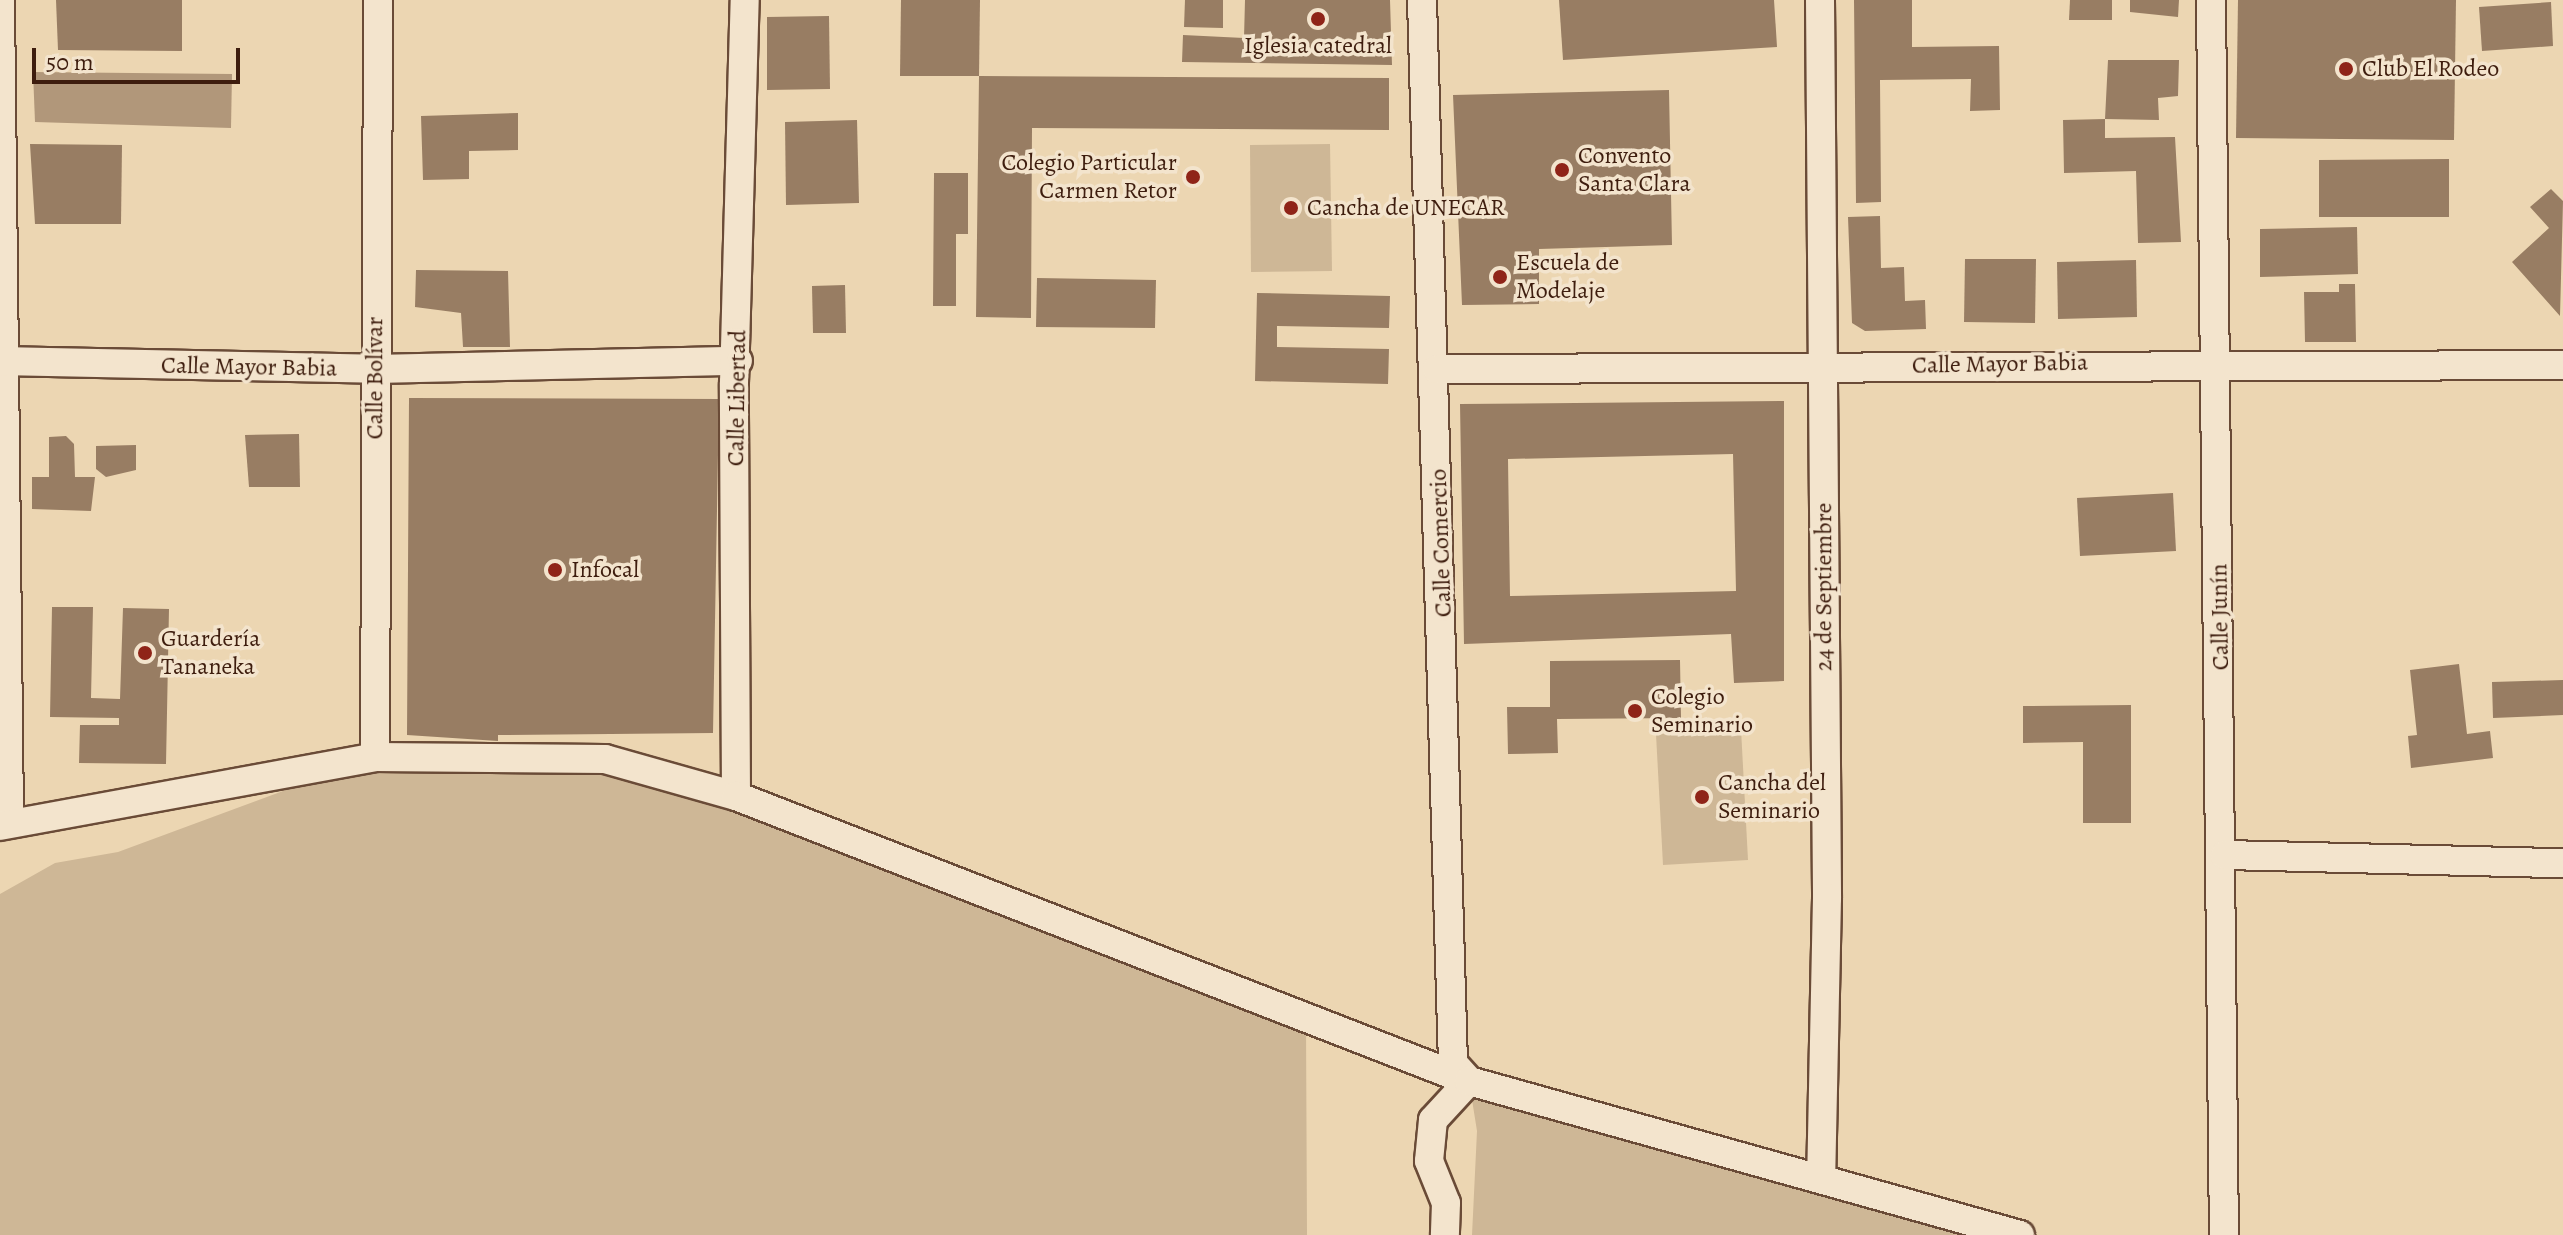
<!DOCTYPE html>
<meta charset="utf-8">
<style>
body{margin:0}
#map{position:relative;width:2563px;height:1235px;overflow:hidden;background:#ecd6b2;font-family:Alegreya,serif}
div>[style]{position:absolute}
.green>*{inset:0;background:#ceb796}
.water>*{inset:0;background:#b1977a}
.building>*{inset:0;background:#987d63}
.roads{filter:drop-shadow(2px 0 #6a4b37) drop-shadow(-2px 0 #6a4b37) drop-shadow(0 2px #6a4b37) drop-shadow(0 -2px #6a4b37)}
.minor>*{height:28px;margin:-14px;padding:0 14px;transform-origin:14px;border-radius:14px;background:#f3e4cd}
.dots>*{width:22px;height:22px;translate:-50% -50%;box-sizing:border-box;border:4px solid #f3e4cd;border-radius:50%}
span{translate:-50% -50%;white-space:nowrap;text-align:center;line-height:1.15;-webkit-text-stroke:7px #f3e4cd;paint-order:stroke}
.poi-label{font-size:24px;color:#3e1d0e}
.left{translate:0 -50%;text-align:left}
.right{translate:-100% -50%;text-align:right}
.street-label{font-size:24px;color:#3e1d0e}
.scale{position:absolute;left:32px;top:48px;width:208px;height:36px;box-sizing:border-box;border:4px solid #3e1d0e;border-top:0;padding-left:10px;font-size:24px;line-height:28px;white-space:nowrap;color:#3e1d0e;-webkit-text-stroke:6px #f3e4cd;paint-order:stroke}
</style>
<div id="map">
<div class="green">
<div style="clip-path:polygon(1330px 144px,1332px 271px,1251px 272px,1250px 145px)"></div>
<div style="clip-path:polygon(1741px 729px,1748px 860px,1663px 865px,1656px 734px)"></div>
<div style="clip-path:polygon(375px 757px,605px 759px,1306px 1023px,1307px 1235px,0 1235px,0 894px,55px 863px,118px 852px)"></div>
<div style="clip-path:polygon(1469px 1081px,2020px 1235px,1472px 1235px,1477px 1131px)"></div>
</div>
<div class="water">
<div style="clip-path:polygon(33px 72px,232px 74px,231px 128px,35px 122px)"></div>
</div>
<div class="building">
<div style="clip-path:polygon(56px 0,182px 0,182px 51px,58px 50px)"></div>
<div style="clip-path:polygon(901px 0,980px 0,979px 76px,900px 76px)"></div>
<div style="clip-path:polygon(1185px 0,1223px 0,1223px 28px,1184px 27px)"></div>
<div style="clip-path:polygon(1245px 0,1390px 0,1392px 65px,1182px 62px,1183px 35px,1244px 38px)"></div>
<div style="clip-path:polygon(1559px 0,1774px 0,1777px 47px,1563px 60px)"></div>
<div style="clip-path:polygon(1854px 0,1912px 0,1912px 47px,1999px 46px,2000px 110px,1970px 111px,1971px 79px,1880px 80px,1881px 202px,1856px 203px)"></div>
<div style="clip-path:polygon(2070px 0,2112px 0,2112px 20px,2069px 20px)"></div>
<div style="clip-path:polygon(2130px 0,2179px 0,2178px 17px,2130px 12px)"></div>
<div style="clip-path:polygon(2238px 0,2456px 0,2454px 140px,2236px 138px)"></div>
<div style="clip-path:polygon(2551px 2px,2553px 46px,2482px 51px,2479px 7px)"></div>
<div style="clip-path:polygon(829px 16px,830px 89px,767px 90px,767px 17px)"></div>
<div style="clip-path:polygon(2108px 60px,2179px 60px,2178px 96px,2158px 98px,2159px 120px,2105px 119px)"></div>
<div style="clip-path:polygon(979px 76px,1389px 78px,1389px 130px,1032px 128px,1031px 318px,976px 317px)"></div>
<div style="clip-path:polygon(1669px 90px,1672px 245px,1539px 249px,1539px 304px,1462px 305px,1453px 95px)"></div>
<div style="clip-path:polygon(518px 113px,518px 150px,469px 151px,469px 179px,423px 180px,421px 116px)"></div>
<div style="clip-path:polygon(2105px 119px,2105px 138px,2175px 137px,2181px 242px,2138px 243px,2136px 171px,2064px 173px,2063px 120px)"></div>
<div style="clip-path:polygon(857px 120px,859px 203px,786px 205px,785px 122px)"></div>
<div style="clip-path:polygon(30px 144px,122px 145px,121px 224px,35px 224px)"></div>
<div style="clip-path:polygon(2449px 159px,2449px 217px,2319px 217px,2319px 160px)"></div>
<div style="clip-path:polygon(934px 173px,968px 173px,968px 234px,956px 234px,956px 306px,933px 306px)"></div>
<div style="clip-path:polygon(2551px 189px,2563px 201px,2560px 316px,2512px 262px,2549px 228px,2530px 207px)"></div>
<div style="clip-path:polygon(1880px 216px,1881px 268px,1904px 267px,1905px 301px,1925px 300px,1926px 329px,1865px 331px,1852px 323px,1848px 217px)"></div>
<div style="clip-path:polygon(2357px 227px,2358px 274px,2260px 277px,2260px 229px)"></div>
<div style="clip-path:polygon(1965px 259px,2036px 259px,2035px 323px,1964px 322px)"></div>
<div style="clip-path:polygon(2136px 260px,2137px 317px,2058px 319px,2057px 262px)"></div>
<div style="clip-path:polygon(416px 270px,508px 271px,510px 347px,463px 347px,461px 313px,415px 307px)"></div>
<div style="clip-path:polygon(1037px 278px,1156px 280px,1155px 328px,1036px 327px)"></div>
<div style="clip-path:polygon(2339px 284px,2355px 284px,2356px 342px,2305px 342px,2304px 292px,2339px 292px)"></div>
<div style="clip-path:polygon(845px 285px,846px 333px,813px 333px,812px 286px)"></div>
<div style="clip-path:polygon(1257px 293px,1390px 296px,1389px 328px,1277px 326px,1277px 347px,1389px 349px,1388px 384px,1255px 381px)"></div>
<div style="clip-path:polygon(409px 398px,719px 399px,713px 733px,498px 735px,498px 741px,407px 735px)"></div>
<div style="clip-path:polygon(evenodd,1784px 401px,1784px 681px,1734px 683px,1731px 634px,1464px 644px,1460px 404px,1784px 401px,1733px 454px,1736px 591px,1510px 596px,1508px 459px,1733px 454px)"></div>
<div style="clip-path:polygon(299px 434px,300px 487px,249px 487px,245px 435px)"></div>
<div style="clip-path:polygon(66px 436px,74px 444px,75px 477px,95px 477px,91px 511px,32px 509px,32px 477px,49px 477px,49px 437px)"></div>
<div style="clip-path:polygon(136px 445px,136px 470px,106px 477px,96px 469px,96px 446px)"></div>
<div style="clip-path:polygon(2173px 493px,2176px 551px,2080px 556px,2077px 498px)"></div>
<div style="clip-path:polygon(52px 607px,93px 607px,91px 698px,120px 699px,123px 608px,169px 609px,166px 764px,79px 763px,80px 725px,119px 725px,119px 718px,50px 717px)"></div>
<div style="clip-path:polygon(1680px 660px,1681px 718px,1557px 719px,1558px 753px,1508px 754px,1507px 707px,1550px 707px,1550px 661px)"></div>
<div style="clip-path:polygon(2459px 664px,2467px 734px,2490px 731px,2493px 758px,2411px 768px,2408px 736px,2417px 735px,2410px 670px)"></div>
<div style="clip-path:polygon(2563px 680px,2563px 715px,2493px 718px,2492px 682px)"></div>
<div style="clip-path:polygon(2131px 705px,2131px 823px,2083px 823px,2083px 742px,2023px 743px,2023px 706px)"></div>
</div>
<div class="roads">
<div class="minor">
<div style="left:0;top:0;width:821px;rotate:89.37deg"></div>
<div style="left:1422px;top:0;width:1063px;rotate:88.33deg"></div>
<div style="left:1453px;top:1063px;width:24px;rotate:48deg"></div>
<div style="left:1469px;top:1081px;width:53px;rotate:132.7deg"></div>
<div style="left:1433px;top:1120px;width:41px;rotate:95.6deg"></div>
<div style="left:1429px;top:1161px;width:45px;rotate:68deg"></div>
<div style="left:1446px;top:1203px;width:32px;rotate:92deg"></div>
<div style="left:1820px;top:0;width:898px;rotate:89.55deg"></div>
<div style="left:1827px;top:898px;width:276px;rotate:91.2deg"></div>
<div style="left:2211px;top:0;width:1235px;rotate:89.4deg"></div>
<div style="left:0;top:361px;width:375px;rotate:1.2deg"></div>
<div style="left:375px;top:369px;width:363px;rotate:-1.3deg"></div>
<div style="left:1437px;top:369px;width:1126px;rotate:-0.2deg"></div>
<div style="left:375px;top:757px;width:757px;rotate:-89.77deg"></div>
<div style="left:736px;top:796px;width:413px;rotate:-90.3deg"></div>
<div style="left:734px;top:383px;width:383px;rotate:-88.4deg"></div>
<div style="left:0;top:826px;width:381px;rotate:-10.4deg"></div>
<div style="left:375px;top:757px;width:230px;rotate:0.5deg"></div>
<div style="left:605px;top:759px;width:136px;rotate:15.8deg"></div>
<div style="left:736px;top:796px;width:786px;rotate:21.25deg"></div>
<div style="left:1469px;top:1081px;width:572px;rotate:15.62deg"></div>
<div style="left:2225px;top:855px;width:338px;rotate:1.4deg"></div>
</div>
</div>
<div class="dots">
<div style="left:1318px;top:19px;background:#8f2418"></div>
<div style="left:2346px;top:69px;background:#8f2418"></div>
<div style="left:1562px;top:170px;background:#8f2418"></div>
<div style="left:1193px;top:177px;background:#8f2418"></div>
<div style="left:1291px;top:208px;background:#8f2418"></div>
<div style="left:1500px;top:277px;background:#8f2418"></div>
<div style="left:555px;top:570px;background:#8f2418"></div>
<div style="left:145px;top:653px;background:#8f2418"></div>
<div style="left:1635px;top:711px;background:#8f2418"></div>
<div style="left:1702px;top:797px;background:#8f2418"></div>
</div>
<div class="poi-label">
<span style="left:1318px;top:46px">Iglesia catedral</span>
<span class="left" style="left:2362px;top:69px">Club El Rodeo</span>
<span class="left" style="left:1578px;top:170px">Convento<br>Santa Clara</span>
<span class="right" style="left:1177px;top:177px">Colegio Particular<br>Carmen Retor</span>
<span class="left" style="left:1307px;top:208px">Cancha de UNECAR</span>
<span class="left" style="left:1516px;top:277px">Escuela de<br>Modelaje</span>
<span class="left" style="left:571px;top:570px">Infocal</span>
<span class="left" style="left:161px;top:653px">Guardería<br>Tananeka</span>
<span class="left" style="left:1651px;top:711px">Colegio<br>Seminario</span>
<span class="left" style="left:1718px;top:797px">Cancha del<br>Seminario</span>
</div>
<div class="street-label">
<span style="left:2000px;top:364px;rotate:-1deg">Calle Mayor Babia</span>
<span style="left:249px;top:367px;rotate:1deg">Calle Mayor Babia</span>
<span style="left:375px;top:378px;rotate:-90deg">Calle Bolívar</span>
<span style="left:737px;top:398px;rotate:-89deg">Calle Libertad</span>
<span style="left:1441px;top:543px;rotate:-92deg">Calle Comercio</span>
<span style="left:1824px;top:587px;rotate:-90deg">24 de Septiembre</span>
<span style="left:2220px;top:617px;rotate:-91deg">Calle Junín</span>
</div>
<div class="scale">50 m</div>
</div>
